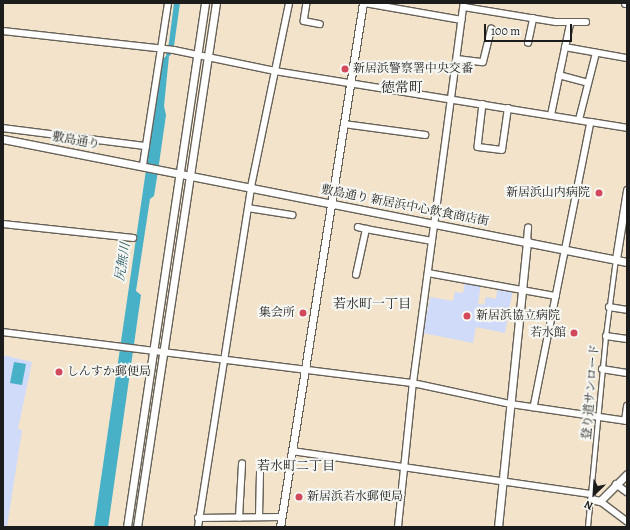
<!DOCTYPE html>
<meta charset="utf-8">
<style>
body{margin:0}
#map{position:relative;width:630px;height:530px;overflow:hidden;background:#f2e3ca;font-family:Alegreya,"Noto Serif JP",serif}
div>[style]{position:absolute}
.built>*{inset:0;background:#d0daf9}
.water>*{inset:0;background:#48b1c7}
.roads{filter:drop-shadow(1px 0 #676259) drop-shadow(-1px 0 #676259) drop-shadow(0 1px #676259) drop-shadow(0 -1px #676259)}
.pedestrian>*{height:4px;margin:-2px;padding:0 2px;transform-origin:2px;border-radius:2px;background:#fff}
.minor>*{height:5.5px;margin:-2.75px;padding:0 2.75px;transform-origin:2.75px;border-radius:2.75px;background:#fff}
.tertiary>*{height:7px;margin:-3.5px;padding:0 3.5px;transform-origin:3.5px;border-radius:3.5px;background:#fff}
.dots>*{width:11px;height:11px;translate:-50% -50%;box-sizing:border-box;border:2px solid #f6f6f2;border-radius:50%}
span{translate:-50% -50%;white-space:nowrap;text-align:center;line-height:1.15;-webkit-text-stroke:4px #f6f6f2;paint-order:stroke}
.poi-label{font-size:12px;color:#1c1c1c}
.left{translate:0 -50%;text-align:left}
.right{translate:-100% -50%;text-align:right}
.street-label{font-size:12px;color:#1c1c1c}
.water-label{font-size:13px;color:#305f69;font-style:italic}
.neighbourhood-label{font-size:13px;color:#1c1c1c}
.quarter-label{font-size:14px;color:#1c1c1c}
.frame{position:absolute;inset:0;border:4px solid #1c1c1c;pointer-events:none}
.north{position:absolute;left:574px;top:474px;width:40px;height:40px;-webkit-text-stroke:3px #f6f6f2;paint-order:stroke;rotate:205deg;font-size:11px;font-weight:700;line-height:16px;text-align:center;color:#1c1c1c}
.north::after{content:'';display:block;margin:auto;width:14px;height:18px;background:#1c1c1c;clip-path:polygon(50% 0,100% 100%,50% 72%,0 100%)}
.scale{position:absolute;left:484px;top:24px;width:88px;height:18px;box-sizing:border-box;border:2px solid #1c1c1c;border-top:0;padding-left:5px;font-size:12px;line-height:14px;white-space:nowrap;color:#1c1c1c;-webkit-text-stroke:3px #f6f6f2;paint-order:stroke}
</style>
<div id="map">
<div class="built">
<div style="clip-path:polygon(465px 280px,481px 283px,478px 304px,484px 305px,486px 297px,496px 299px,498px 286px,513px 289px,505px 333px,476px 327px,473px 343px,423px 333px,430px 297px,453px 301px,455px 292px,463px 293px)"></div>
<div style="clip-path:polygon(3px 355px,32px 362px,18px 429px,22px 430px,7px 527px,3px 527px)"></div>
</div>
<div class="water">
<div style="clip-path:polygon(174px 3px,180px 3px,173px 53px,169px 56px,164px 106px,166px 115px,158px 171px,154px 196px,150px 199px,136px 291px,141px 295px,108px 527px,94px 527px,162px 60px,166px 56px,169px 42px)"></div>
<div style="clip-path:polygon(14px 362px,26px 364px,22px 385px,10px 383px)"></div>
</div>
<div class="roads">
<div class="pedestrian">
<div style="left:588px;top:527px;width:192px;rotate:-84.6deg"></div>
<div style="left:606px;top:336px;width:78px;rotate:-82.6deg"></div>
</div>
<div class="minor">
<div style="left:307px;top:3px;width:18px;rotate:99deg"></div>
<div style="left:304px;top:21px;width:16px;rotate:11deg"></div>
<div style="left:365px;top:3px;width:98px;rotate:9.9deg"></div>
<div style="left:464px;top:7px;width:93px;rotate:9.3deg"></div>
<div style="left:556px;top:22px;width:30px"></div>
<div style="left:3px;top:31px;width:172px;rotate:6.3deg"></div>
<div style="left:174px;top:50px;width:103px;rotate:11.7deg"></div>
<div style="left:275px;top:71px;width:320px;rotate:9.2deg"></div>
<div style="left:591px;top:122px;width:291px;rotate:101.3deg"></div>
<div style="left:528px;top:43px;width:25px;rotate:-78deg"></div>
<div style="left:565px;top:47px;width:63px;rotate:10.1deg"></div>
<div style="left:457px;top:59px;width:26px;rotate:7deg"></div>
<div style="left:483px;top:62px;width:34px;rotate:-76deg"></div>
<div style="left:559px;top:75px;width:30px;rotate:15deg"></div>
<div style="left:483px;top:104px;width:43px;rotate:96.6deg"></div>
<div style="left:478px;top:147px;width:24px;rotate:7deg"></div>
<div style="left:502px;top:150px;width:42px;rotate:-81.9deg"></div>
<div style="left:551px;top:115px;width:93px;rotate:-78.2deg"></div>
<div style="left:579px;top:120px;width:69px;rotate:-75.8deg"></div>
<div style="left:591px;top:122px;width:36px;rotate:9deg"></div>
<div style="left:344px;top:124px;width:82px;rotate:7.7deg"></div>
<div style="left:3px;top:128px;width:144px;rotate:7.2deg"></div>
<div style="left:143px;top:165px;width:164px;rotate:-81.2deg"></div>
<div style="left:248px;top:208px;width:45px;rotate:9deg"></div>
<div style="left:3px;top:224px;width:131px;rotate:6.1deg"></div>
<div style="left:358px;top:227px;width:8px;rotate:14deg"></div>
<div style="left:527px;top:240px;width:12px;rotate:-85deg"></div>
<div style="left:428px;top:273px;width:130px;rotate:10.2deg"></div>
<div style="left:356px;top:275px;width:47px;rotate:-77.7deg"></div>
<div style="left:366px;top:229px;width:67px;rotate:10.3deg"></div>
<div style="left:609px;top:307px;width:18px;rotate:9deg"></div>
<div style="left:3px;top:332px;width:413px;rotate:7.1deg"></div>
<div style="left:413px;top:383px;width:100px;rotate:12.1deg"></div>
<div style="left:511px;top:404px;width:117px;rotate:8.3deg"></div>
<div style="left:606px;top:336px;width:21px;rotate:8deg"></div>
<div style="left:602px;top:369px;width:25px;rotate:9deg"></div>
<div style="left:625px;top:421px;width:15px;rotate:-82deg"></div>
<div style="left:292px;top:451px;width:303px;rotate:8.2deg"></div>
<div style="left:616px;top:484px;width:14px;rotate:36deg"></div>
<div style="left:600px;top:501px;width:34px;rotate:37deg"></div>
<div style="left:259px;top:517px;width:45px;rotate:-88.7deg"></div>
<div style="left:198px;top:518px;width:84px;rotate:-0.7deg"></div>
<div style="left:239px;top:518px;width:54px;rotate:-86.8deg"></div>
<div style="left:198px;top:527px;width:344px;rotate:-81.1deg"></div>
<div style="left:251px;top:187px;width:188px;rotate:-78.3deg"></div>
<div style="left:398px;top:527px;width:145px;rotate:-84.1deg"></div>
<div style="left:413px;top:383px;width:383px;rotate:-82.4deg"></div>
</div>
<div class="tertiary">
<div style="left:625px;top:3px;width:2px"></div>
<div style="left:3px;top:139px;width:636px;rotate:11.15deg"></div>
<div style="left:616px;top:259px;width:70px;rotate:-80.9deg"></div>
<div style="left:591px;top:499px;width:9px;rotate:13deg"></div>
<div style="left:600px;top:501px;width:38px;rotate:-45deg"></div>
<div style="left:127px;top:527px;width:530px;rotate:-81.53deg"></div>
<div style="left:137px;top:527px;width:530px;rotate:-81.43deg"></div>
<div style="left:280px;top:527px;width:531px;rotate:-81deg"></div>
<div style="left:498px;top:527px;width:288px;rotate:-84.2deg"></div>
</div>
</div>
<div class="dots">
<div style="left:345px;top:69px;background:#d1495b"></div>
<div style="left:599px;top:193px;background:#d1495b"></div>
<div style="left:303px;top:313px;background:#d1495b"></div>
<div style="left:467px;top:316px;background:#d1495b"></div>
<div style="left:574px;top:333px;background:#d1495b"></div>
<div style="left:59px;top:372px;background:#d1495b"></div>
<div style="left:299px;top:497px;background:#d1495b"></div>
</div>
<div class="poi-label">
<span class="left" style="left:353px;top:69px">新居浜警察署中央交番</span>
<span class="right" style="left:590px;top:193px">新居浜山内病院</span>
<span class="right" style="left:295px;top:313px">集会所</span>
<span class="left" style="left:476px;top:316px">新居浜協立病院</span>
<span class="right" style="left:566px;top:333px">若水館</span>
<span class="left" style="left:67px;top:372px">しんすか郵便局</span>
<span class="left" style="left:307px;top:497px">新居浜若水郵便局</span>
</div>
<div class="street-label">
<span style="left:76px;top:141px;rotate:10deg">敷島通り</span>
<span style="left:405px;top:206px;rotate:11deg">敷島通り 新居浜中心飲食商店街</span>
<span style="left:591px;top:392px;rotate:-85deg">登り道サンロード</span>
</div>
<div class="water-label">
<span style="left:123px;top:262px;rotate:-81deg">尻無川</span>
</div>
<div class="neighbourhood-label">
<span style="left:372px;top:304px">若水町一丁目</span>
<span style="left:296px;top:466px">若水町二丁目</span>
</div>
<div class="quarter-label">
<span style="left:402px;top:88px">徳常町</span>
</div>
<div class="frame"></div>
<div class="north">N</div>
<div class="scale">100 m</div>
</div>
